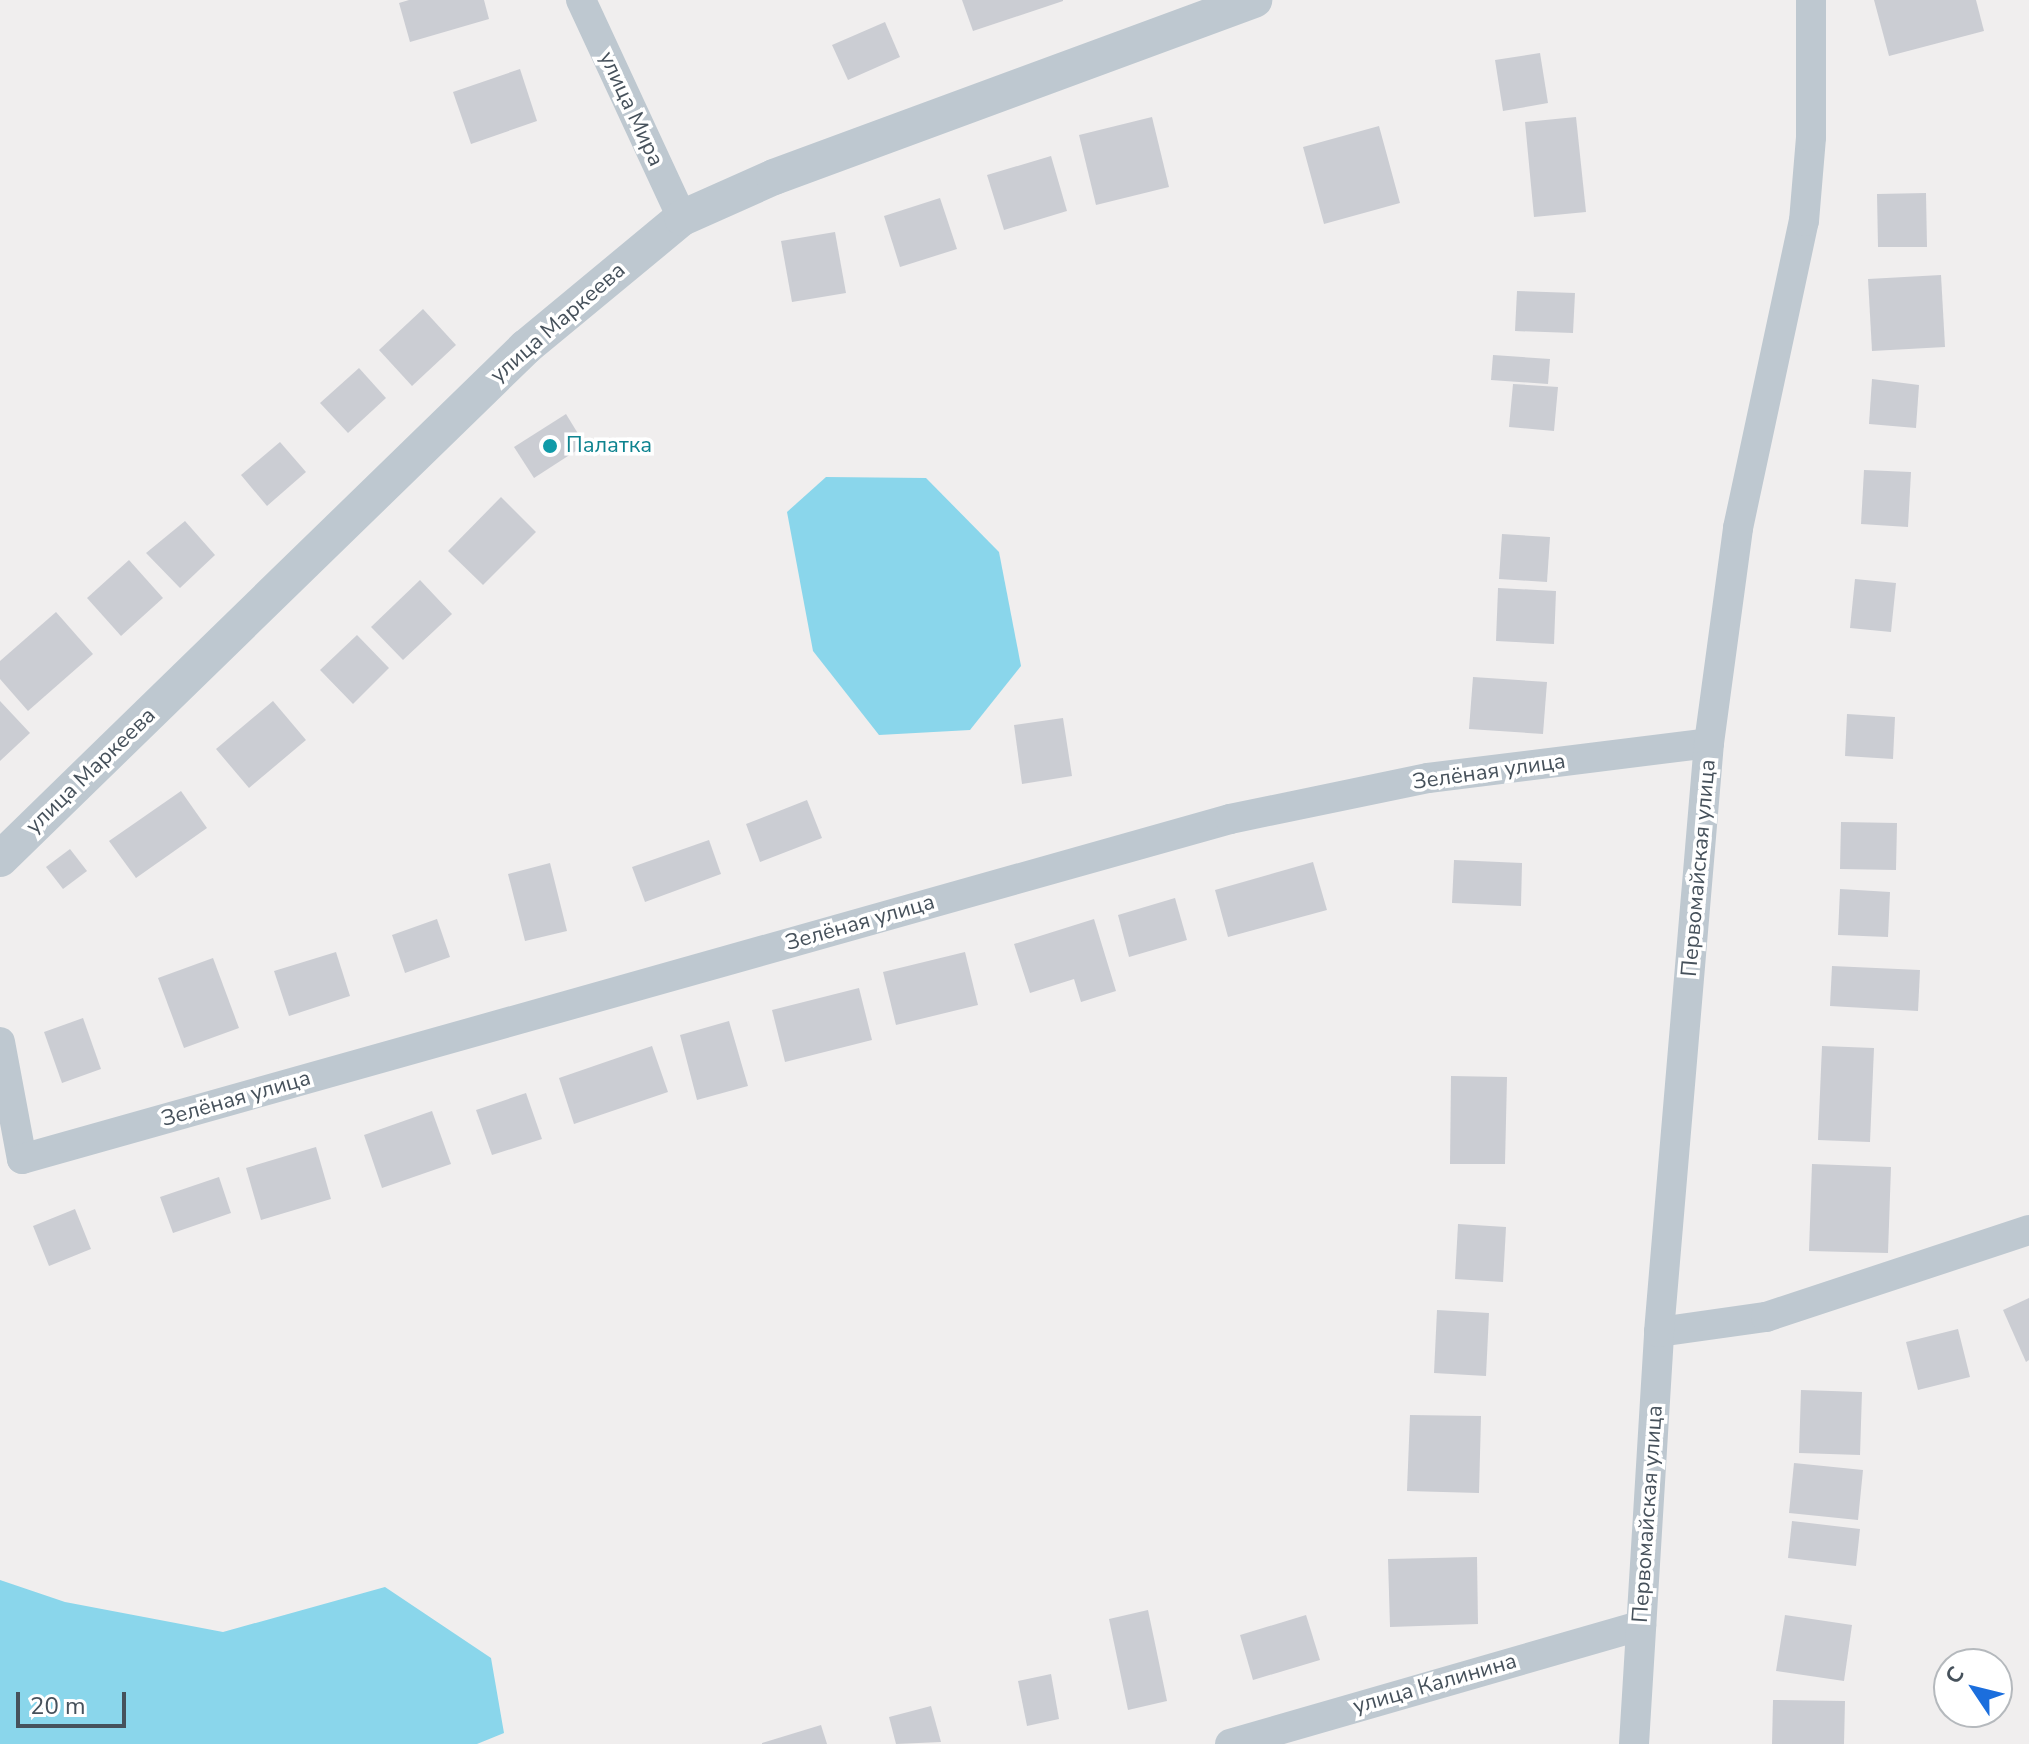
<!DOCTYPE html>
<meta charset="utf-8">
<style>
body{margin:0}
#map{position:relative;width:2029px;height:1744px;overflow:hidden;background:#f0eeee;font-family:"Nunito Sans",sans-serif}
div>[style]{position:absolute}
.water>*{inset:0;background:#8ad6eb}
.building>*{inset:0;background:#cbcdd3}
.minor>*{height:30px;margin:-15px;padding:0 15px;transform-origin:15px;border-radius:15px;background:#bec8d0}
.tertiary>*{height:36px;margin:-18px;padding:0 18px;transform-origin:18px;border-radius:18px;background:#bec8d0}
.dots>*{width:22px;height:22px;translate:-50% -50%;box-sizing:border-box;border:4px solid #fff;border-radius:50%}
span{translate:-50% -50%;white-space:nowrap;text-align:center;line-height:1.15;-webkit-text-stroke:7px #fff;paint-order:stroke}
.street-label{font-size:22px;color:#46515b}
.culture-label{font-size:22px;color:#0d838f}
.left{translate:0 -50%;text-align:left}
.north{position:absolute;left:1933px;top:1648px;width:80px;height:80px;box-sizing:border-box;background:#fff;border:2px solid #b5b9bd;border-radius:50%;rotate:305deg;font-size:22px;font-weight:700;line-height:32px;text-align:center;color:#46515b}
.north::after{content:'';display:block;margin:auto;width:28px;height:36px;background:#1b6edd;clip-path:polygon(50% 0,100% 100%,50% 72%,0 100%)}
.scale{position:absolute;left:16px;top:1692px;width:110px;height:36px;box-sizing:border-box;border:4px solid #46515b;border-top:0;padding-left:10px;font-size:24px;line-height:28px;white-space:nowrap;color:#46515b;-webkit-text-stroke:6px #fff;paint-order:stroke}
</style>
<div id="map">
<div class="water">
<div style="clip-path:polygon(826px 477px,926px 478px,999px 552px,1021px 666px,970px 730px,879px 735px,813px 651px,787px 512px)"></div>
<div style="clip-path:polygon(0 1580px,65px 1602px,223px 1632px,385px 1587px,491px 1658px,504px 1733px,477px 1744px,0 1744px)"></div>
</div>
<div class="building">
<div style="clip-path:polygon(409px 0,484px 0,489px 19px,410px 42px,399px 3px)"></div>
<div style="clip-path:polygon(962px 0,1063px 0,1063px 1px,973px 31px)"></div>
<div style="clip-path:polygon(1874px 0,1976px 0,1984px 31px,1889px 56px)"></div>
<div style="clip-path:polygon(885px 22px,900px 57px,848px 80px,832px 45px)"></div>
<div style="clip-path:polygon(1540px 53px,1548px 103px,1503px 111px,1495px 60px)"></div>
<div style="clip-path:polygon(520px 69px,537px 121px,471px 144px,453px 92px)"></div>
<div style="clip-path:polygon(1152px 117px,1169px 187px,1096px 205px,1079px 135px)"></div>
<div style="clip-path:polygon(1576px 117px,1586px 212px,1534px 217px,1525px 122px)"></div>
<div style="clip-path:polygon(1379px 126px,1400px 203px,1324px 224px,1303px 147px)"></div>
<div style="clip-path:polygon(1051px 156px,1067px 211px,1004px 230px,987px 175px)"></div>
<div style="clip-path:polygon(1926px 193px,1927px 247px,1878px 247px,1877px 194px)"></div>
<div style="clip-path:polygon(940px 198px,957px 249px,900px 267px,884px 216px)"></div>
<div style="clip-path:polygon(835px 232px,846px 293px,792px 302px,781px 241px)"></div>
<div style="clip-path:polygon(1941px 275px,1945px 347px,1872px 351px,1868px 279px)"></div>
<div style="clip-path:polygon(1517px 291px,1575px 293px,1573px 333px,1515px 331px)"></div>
<div style="clip-path:polygon(423px 309px,456px 345px,412px 386px,379px 350px)"></div>
<div style="clip-path:polygon(1493px 355px,1550px 359px,1548px 384px,1491px 380px)"></div>
<div style="clip-path:polygon(359px 368px,386px 398px,348px 433px,320px 403px)"></div>
<div style="clip-path:polygon(1872px 379px,1919px 385px,1916px 428px,1869px 424px)"></div>
<div style="clip-path:polygon(1513px 384px,1558px 387px,1554px 431px,1509px 427px)"></div>
<div style="clip-path:polygon(566px 414px,585px 445px,534px 478px,514px 447px)"></div>
<div style="clip-path:polygon(280px 442px,306px 472px,267px 506px,241px 475px)"></div>
<div style="clip-path:polygon(1864px 470px,1911px 472px,1908px 527px,1861px 524px)"></div>
<div style="clip-path:polygon(501px 497px,536px 532px,483px 585px,448px 551px)"></div>
<div style="clip-path:polygon(185px 521px,215px 555px,180px 588px,146px 553px)"></div>
<div style="clip-path:polygon(1502px 534px,1550px 537px,1547px 582px,1499px 579px)"></div>
<div style="clip-path:polygon(129px 560px,163px 598px,121px 636px,87px 598px)"></div>
<div style="clip-path:polygon(1855px 579px,1896px 583px,1891px 632px,1850px 628px)"></div>
<div style="clip-path:polygon(420px 580px,452px 614px,403px 660px,371px 627px)"></div>
<div style="clip-path:polygon(1498px 588px,1556px 591px,1554px 644px,1496px 641px)"></div>
<div style="clip-path:polygon(56px 612px,93px 654px,28px 711px,0 679px,0 661px)"></div>
<div style="clip-path:polygon(357px 635px,389px 668px,353px 704px,320px 670px)"></div>
<div style="clip-path:polygon(1473px 677px,1547px 682px,1543px 734px,1469px 729px)"></div>
<div style="clip-path:polygon(0 701px,30px 733px,0 761px)"></div>
<div style="clip-path:polygon(273px 701px,306px 740px,249px 788px,216px 749px)"></div>
<div style="clip-path:polygon(1847px 714px,1895px 717px,1893px 759px,1845px 756px)"></div>
<div style="clip-path:polygon(1063px 718px,1072px 776px,1022px 784px,1014px 725px)"></div>
<div style="clip-path:polygon(181px 791px,207px 828px,136px 878px,109px 841px)"></div>
<div style="clip-path:polygon(807px 800px,822px 838px,760px 862px,746px 824px)"></div>
<div style="clip-path:polygon(1841px 822px,1897px 823px,1896px 870px,1840px 869px)"></div>
<div style="clip-path:polygon(709px 840px,721px 874px,645px 902px,632px 867px)"></div>
<div style="clip-path:polygon(70px 849px,87px 871px,63px 889px,46px 867px)"></div>
<div style="clip-path:polygon(1454px 860px,1522px 863px,1521px 906px,1452px 903px)"></div>
<div style="clip-path:polygon(1313px 862px,1327px 910px,1228px 937px,1215px 890px)"></div>
<div style="clip-path:polygon(550px 863px,567px 931px,525px 941px,508px 874px)"></div>
<div style="clip-path:polygon(1840px 889px,1890px 892px,1888px 937px,1838px 935px)"></div>
<div style="clip-path:polygon(1175px 898px,1187px 940px,1129px 957px,1118px 915px)"></div>
<div style="clip-path:polygon(437px 919px,450px 957px,405px 973px,392px 935px)"></div>
<div style="clip-path:polygon(1094px 919px,1116px 991px,1081px 1002px,1074px 979px,1030px 993px,1014px 944px)"></div>
<div style="clip-path:polygon(336px 952px,350px 996px,289px 1016px,274px 971px)"></div>
<div style="clip-path:polygon(965px 952px,978px 1005px,896px 1025px,883px 972px)"></div>
<div style="clip-path:polygon(213px 958px,239px 1028px,184px 1048px,158px 978px)"></div>
<div style="clip-path:polygon(1832px 966px,1920px 970px,1918px 1011px,1830px 1006px)"></div>
<div style="clip-path:polygon(859px 988px,872px 1040px,785px 1062px,772px 1010px)"></div>
<div style="clip-path:polygon(83px 1018px,101px 1069px,62px 1083px,44px 1032px)"></div>
<div style="clip-path:polygon(729px 1021px,748px 1086px,697px 1100px,680px 1035px)"></div>
<div style="clip-path:polygon(652px 1046px,668px 1092px,574px 1124px,559px 1078px)"></div>
<div style="clip-path:polygon(1822px 1046px,1874px 1048px,1870px 1142px,1818px 1140px)"></div>
<div style="clip-path:polygon(1451px 1076px,1507px 1077px,1505px 1164px,1450px 1164px)"></div>
<div style="clip-path:polygon(526px 1093px,542px 1139px,492px 1155px,476px 1110px)"></div>
<div style="clip-path:polygon(432px 1111px,451px 1164px,382px 1188px,364px 1135px)"></div>
<div style="clip-path:polygon(316px 1147px,331px 1199px,261px 1220px,246px 1168px)"></div>
<div style="clip-path:polygon(1812px 1164px,1891px 1167px,1888px 1253px,1809px 1251px)"></div>
<div style="clip-path:polygon(219px 1177px,231px 1213px,173px 1233px,160px 1197px)"></div>
<div style="clip-path:polygon(75px 1209px,91px 1249px,49px 1266px,33px 1226px)"></div>
<div style="clip-path:polygon(1458px 1224px,1506px 1227px,1503px 1282px,1455px 1279px)"></div>
<div style="clip-path:polygon(2029px 1298px,2029px 1360px,2026px 1362px,2003px 1310px)"></div>
<div style="clip-path:polygon(1437px 1310px,1489px 1313px,1486px 1376px,1434px 1373px)"></div>
<div style="clip-path:polygon(1958px 1329px,1970px 1377px,1918px 1390px,1906px 1342px)"></div>
<div style="clip-path:polygon(1801px 1390px,1862px 1392px,1860px 1455px,1799px 1453px)"></div>
<div style="clip-path:polygon(1410px 1415px,1481px 1416px,1479px 1493px,1407px 1491px)"></div>
<div style="clip-path:polygon(1794px 1463px,1863px 1470px,1858px 1520px,1789px 1513px)"></div>
<div style="clip-path:polygon(1792px 1521px,1860px 1529px,1856px 1566px,1788px 1558px)"></div>
<div style="clip-path:polygon(1477px 1557px,1478px 1624px,1390px 1627px,1388px 1559px)"></div>
<div style="clip-path:polygon(1148px 1610px,1167px 1701px,1128px 1710px,1109px 1619px)"></div>
<div style="clip-path:polygon(1306px 1615px,1320px 1660px,1253px 1680px,1240px 1635px)"></div>
<div style="clip-path:polygon(1785px 1615px,1852px 1625px,1844px 1681px,1776px 1671px)"></div>
<div style="clip-path:polygon(1051px 1674px,1059px 1719px,1027px 1726px,1018px 1681px)"></div>
<div style="clip-path:polygon(1773px 1700px,1845px 1701px,1844px 1744px,1772px 1744px)"></div>
<div style="clip-path:polygon(931px 1706px,941px 1742px,896px 1744px,889px 1717px)"></div>
<div style="clip-path:polygon(821px 1725px,827px 1744px,762px 1744px,762px 1743px)"></div>
</div>
<div class="minor">
<div style="left:581px;top:0;width:240px;rotate:65.1deg"></div>
<div style="left:0;top:1042px;width:119px;rotate:79.4deg"></div>
<div style="left:22px;top:1159px;width:1255px;rotate:-15.72deg"></div>
<div style="left:1230px;top:819px;width:202px;rotate:-11.7deg"></div>
<div style="left:1428px;top:778px;width:283px;rotate:-7.1deg"></div>
<div style="left:1659px;top:1332px;width:108px;rotate:-8deg"></div>
<div style="left:1766px;top:1317px;width:277px;rotate:-18.3deg"></div>
<div style="left:1230px;top:1744px;width:428px;rotate:-16.1deg"></div>
<div style="left:1634px;top:1744px;width:413px;rotate:-86.5deg"></div>
<div style="left:1659px;top:1332px;width:591px;rotate:-85.15deg"></div>
<div style="left:1709px;top:743px;width:217px;rotate:-82.3deg"></div>
<div style="left:1738px;top:528px;width:314px;rotate:-77.9deg"></div>
<div style="left:1804px;top:221px;width:84px;rotate:-85.2deg"></div>
<div style="left:1811px;top:137px;width:137px;rotate:-90deg"></div>
</div>
<div class="tertiary">
<div style="left:0;top:859px;width:734px;rotate:-44.23deg"></div>
<div style="left:526px;top:347px;width:202px;rotate:-39.6deg"></div>
<div style="left:682px;top:218px;width:101px;rotate:-24deg"></div>
<div style="left:774px;top:177px;width:512px;rotate:-20.24deg"></div>
</div>
<div class="dots">
<div style="left:550px;top:446px;background:#0f9aa8"></div>
</div>
<div class="street-label">
<span style="left:631px;top:109px;rotate:65deg">улица Мира</span>
<span style="left:558px;top:323px;rotate:-41deg">улица Маркеева</span>
<span style="left:91px;top:771px;rotate:-44deg">улица Маркеева</span>
<span style="left:1489px;top:772px;rotate:-8deg">Зелёная улица</span>
<span style="left:1699px;top:868px;rotate:-85deg">Первомайская улица</span>
<span style="left:860px;top:923px;rotate:-16deg">Зелёная улица</span>
<span style="left:236px;top:1099px;rotate:-16deg">Зелёная улица</span>
<span style="left:1648px;top:1514px;rotate:-86deg">Первомайская улица</span>
<span style="left:1435px;top:1684px;rotate:-16deg">улица Калинина</span>
</div>
<div class="culture-label">
<span class="left" style="left:566px;top:446px">Палатка</span>
</div>
<div class="north">С</div>
<div class="scale">20 m</div>
</div>
